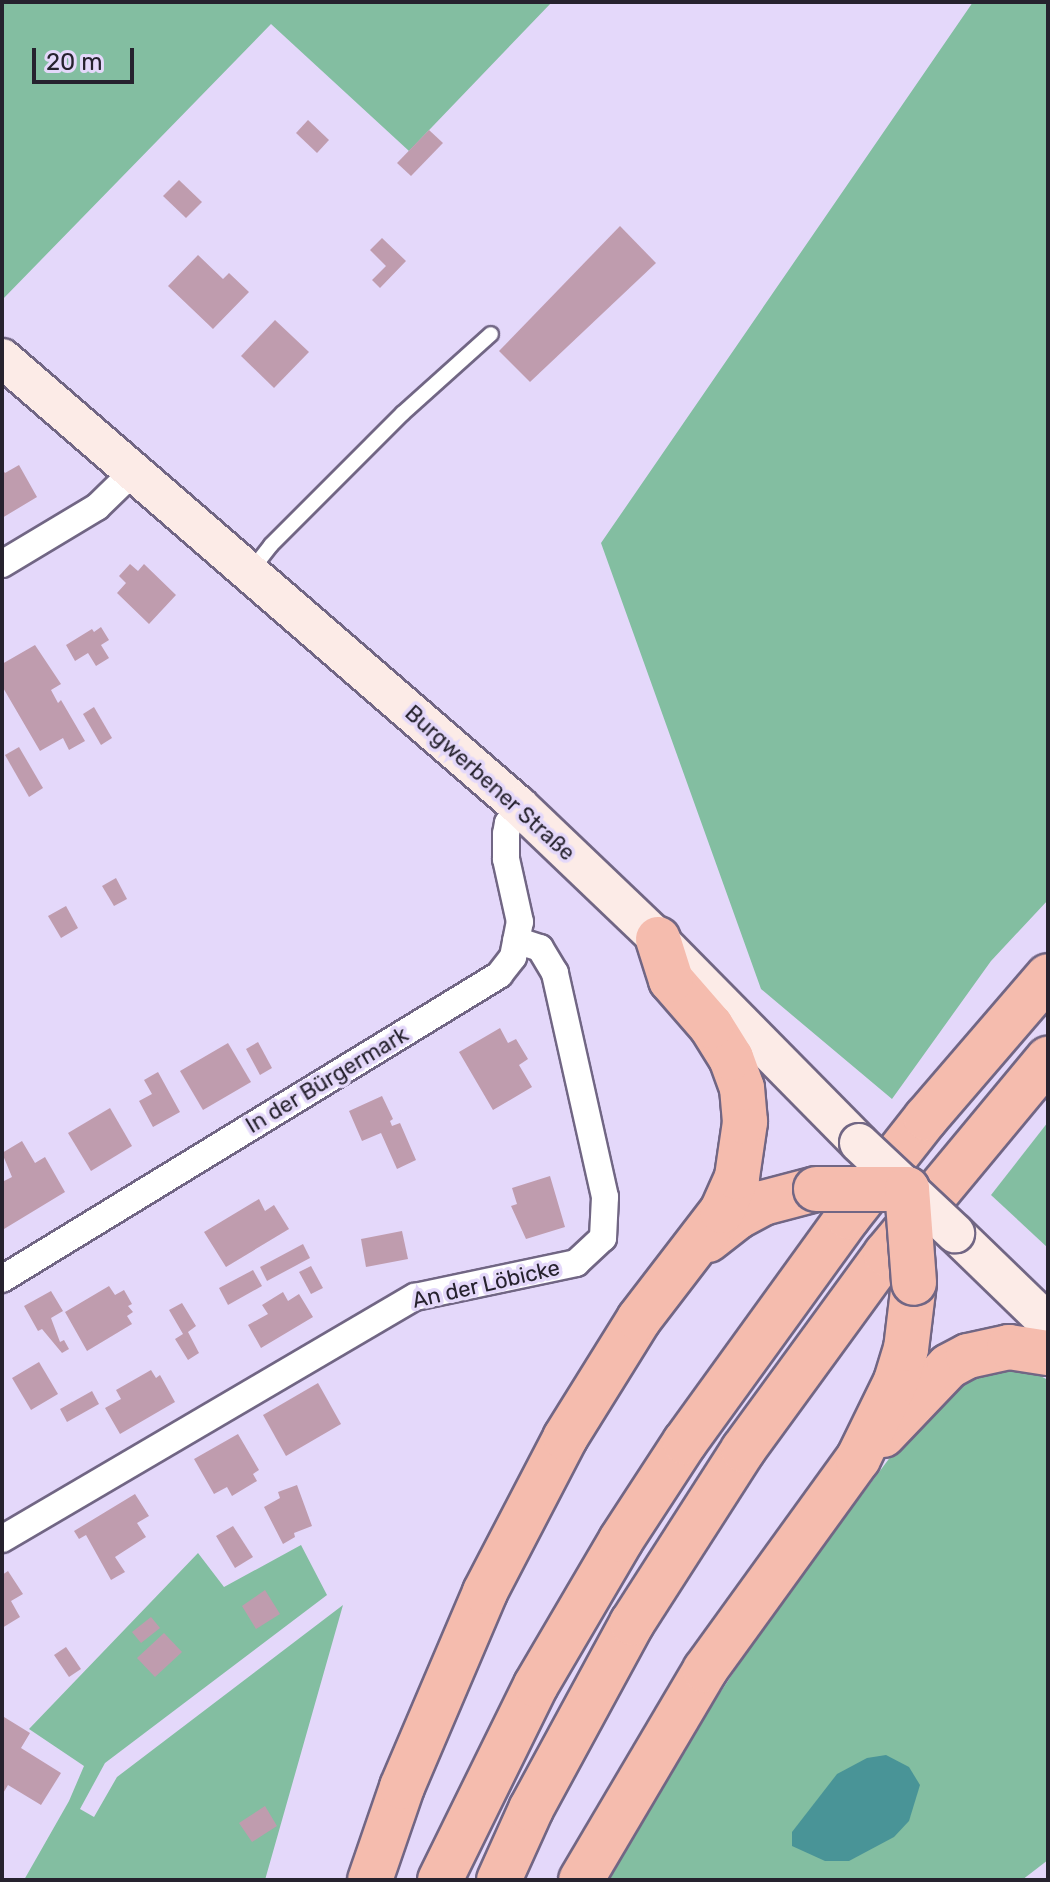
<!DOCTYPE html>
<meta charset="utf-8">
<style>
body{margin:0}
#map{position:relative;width:1050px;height:1882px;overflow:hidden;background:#e4d8fa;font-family:Rubik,sans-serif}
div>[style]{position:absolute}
.green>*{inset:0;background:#83bea1}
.water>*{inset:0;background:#499497}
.building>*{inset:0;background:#bf9cae}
.roads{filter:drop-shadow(2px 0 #716684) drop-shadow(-2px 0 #716684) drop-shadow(0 2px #716684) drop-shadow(0 -2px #716684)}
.lane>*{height:14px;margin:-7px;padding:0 7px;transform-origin:7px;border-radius:7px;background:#fff}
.street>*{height:26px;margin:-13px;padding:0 13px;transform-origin:13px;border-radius:13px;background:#fff}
.secondary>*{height:38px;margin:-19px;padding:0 19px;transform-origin:19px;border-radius:19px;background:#fcebe7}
.highway>*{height:44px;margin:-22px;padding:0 22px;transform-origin:22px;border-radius:22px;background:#f5bcae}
.bridges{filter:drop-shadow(2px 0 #716684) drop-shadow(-2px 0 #716684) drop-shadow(0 2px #716684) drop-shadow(0 -2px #716684)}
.secondary-bridge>*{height:38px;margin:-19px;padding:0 19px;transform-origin:19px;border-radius:19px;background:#fcebe7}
.highway-bridge>*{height:44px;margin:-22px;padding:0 22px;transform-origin:22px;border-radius:22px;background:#f5bcae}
span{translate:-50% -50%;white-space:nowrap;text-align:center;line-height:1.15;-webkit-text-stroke:7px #e4d8fa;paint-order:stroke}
.street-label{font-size:22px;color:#26222e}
.frame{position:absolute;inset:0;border:4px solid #26222e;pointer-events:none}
.scale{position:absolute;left:32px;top:48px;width:102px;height:36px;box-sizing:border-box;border:4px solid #26222e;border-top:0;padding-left:10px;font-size:24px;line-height:28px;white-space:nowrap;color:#26222e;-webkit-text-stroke:6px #e4d8fa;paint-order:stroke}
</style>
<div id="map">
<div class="green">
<div style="clip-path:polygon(2px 2px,552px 2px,409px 151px,271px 24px,2px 300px)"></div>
<div style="clip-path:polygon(973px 2px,1048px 2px,1048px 900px,991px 961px,892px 1099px,761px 989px,601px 543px)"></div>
<div style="clip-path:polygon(1048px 1122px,1048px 1248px,991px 1195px)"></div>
<div style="clip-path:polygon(1001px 1368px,1033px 1372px,1048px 1380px,1048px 1860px,1022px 1880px,608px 1880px,700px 1723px,775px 1610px,919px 1419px,969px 1378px)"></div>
<div style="clip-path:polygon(301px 1545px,327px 1595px,105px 1763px,80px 1809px,94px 1817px,117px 1777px,343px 1605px,265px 1880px,24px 1880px,69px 1801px,84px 1766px,29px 1729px,198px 1553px,224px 1587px)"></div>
</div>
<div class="water">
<div style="clip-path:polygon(886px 1755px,909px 1767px,920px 1785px,909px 1821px,894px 1837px,849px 1861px,825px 1861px,792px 1846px,792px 1832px,837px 1774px,867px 1758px)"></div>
</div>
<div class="building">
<div style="clip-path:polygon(308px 120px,329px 140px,317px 153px,296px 133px)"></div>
<div style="clip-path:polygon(429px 130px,443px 143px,411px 176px,397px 163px)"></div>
<div style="clip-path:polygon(179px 180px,202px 202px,186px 218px,163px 196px)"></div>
<div style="clip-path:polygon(620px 226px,656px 263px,530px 382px,499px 351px)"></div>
<div style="clip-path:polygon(382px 238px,406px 261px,380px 288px,372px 280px,386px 266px,370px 250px)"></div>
<div style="clip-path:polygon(198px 255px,223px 279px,229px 273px,249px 292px,213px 329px,168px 286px)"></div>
<div style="clip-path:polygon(275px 320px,309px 352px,274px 388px,241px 356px)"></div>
<div style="clip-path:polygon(19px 465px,37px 497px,2px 518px,2px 469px,5px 473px)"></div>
<div style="clip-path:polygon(130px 564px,138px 571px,144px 564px,176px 595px,149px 624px,117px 593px,126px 583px,119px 576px)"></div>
<div style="clip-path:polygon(101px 627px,109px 640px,101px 645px,109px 658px,96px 666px,88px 653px,75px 661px,66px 645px,92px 629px,94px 632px)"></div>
<div style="clip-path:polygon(35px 645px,61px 684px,51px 690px,58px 703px,61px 700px,85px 741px,69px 750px,63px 738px,40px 751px,2px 686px,2px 664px)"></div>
<div style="clip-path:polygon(94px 707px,112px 738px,101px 745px,83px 714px)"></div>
<div style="clip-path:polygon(19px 747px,43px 788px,29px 797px,5px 755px)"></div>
<div style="clip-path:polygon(116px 878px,127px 899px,114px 906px,102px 886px)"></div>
<div style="clip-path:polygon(66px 906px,78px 928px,61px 938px,48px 916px)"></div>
<div style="clip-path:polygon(500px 1028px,508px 1043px,516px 1039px,528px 1059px,519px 1065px,532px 1087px,493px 1110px,459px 1052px)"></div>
<div style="clip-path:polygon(258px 1042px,272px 1068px,260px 1075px,246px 1049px)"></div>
<div style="clip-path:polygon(228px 1043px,251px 1082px,203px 1110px,180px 1071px)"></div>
<div style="clip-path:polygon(158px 1072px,180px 1112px,153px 1127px,139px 1101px,152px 1094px,144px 1080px)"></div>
<div style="clip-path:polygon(382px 1096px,393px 1119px,390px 1121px,392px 1126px,400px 1123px,416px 1160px,397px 1169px,381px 1133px,362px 1141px,349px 1111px)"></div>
<div style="clip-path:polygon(110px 1108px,132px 1146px,91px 1171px,68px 1133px)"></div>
<div style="clip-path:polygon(22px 1141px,35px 1163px,45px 1157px,65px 1192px,4px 1229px,2px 1182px,12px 1177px,2px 1153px)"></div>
<div style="clip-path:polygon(550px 1176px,565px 1227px,526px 1239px,511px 1206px,517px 1204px,512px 1188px)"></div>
<div style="clip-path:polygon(259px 1199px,265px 1211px,274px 1205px,289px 1229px,226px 1267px,204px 1232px)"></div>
<div style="clip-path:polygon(402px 1231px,408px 1259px,366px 1267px,361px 1239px)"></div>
<div style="clip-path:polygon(303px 1244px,310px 1258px,267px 1281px,260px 1267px)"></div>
<div style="clip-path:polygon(311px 1266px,323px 1288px,311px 1294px,299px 1272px)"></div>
<div style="clip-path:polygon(253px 1270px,262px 1286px,228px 1305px,219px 1288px)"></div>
<div style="clip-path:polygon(109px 1286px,115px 1295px,124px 1290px,132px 1304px,128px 1306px,133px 1312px,127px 1316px,132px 1324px,87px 1351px,65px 1312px)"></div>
<div style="clip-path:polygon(51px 1291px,63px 1311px,51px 1318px,60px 1342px,64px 1340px,69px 1349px,62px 1353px,42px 1329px,38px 1331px,24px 1306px)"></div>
<div style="clip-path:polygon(283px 1292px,288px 1301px,299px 1294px,313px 1317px,261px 1348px,248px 1325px,268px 1314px,262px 1305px)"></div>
<div style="clip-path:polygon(182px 1303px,196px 1326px,188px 1332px,199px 1353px,188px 1360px,175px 1339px,183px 1334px,169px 1310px)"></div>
<div style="clip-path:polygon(39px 1362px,58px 1394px,31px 1410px,12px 1378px)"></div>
<div style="clip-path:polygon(151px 1370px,156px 1378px,160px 1375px,175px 1402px,120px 1434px,105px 1408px,121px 1399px,116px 1390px)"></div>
<div style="clip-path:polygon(318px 1383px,341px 1424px,286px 1456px,263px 1415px)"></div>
<div style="clip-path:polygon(92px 1391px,99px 1404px,67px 1422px,60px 1409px)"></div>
<div style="clip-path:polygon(238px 1434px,259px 1470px,253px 1474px,257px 1481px,232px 1496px,227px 1487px,214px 1494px,194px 1459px)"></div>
<div style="clip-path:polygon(297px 1485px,312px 1526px,294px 1533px,295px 1537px,283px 1544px,264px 1507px,280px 1498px,278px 1492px)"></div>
<div style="clip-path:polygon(135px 1494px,149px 1516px,137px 1523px,146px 1537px,115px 1557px,125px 1572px,111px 1580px,86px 1535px,79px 1539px,74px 1531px)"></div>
<div style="clip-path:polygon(233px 1526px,253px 1557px,235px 1568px,216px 1536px)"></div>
<div style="clip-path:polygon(8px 1571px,23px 1594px,11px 1601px,20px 1617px,2px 1628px,2px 1575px)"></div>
<div style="clip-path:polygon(265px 1590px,280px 1614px,256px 1629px,242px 1606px)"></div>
<div style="clip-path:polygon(151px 1617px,160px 1628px,141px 1643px,132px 1632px)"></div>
<div style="clip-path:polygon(164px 1633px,182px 1652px,155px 1677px,137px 1658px)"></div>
<div style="clip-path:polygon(66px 1647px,81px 1669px,69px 1677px,54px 1655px)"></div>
<div style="clip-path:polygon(4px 1717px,30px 1733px,21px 1748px,61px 1773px,41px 1805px,8px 1785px,2px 1795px)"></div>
<div style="clip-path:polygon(265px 1806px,277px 1826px,252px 1842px,239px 1823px)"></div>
</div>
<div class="roads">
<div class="lane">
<div style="left:250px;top:572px;width:34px;rotate:-52deg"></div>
<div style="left:271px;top:545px;width:187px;rotate:-45deg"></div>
<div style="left:403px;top:413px;width:118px;rotate:-41.9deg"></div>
</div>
<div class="street">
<div style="left:2px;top:564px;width:111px;rotate:-31deg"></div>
<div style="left:97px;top:507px;width:50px;rotate:-44.2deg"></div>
<div style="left:2px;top:1279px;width:583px;rotate:-31.45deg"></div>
<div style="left:499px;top:975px;width:23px;rotate:-52deg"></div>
<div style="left:513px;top:957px;width:36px;rotate:-79deg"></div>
<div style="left:520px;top:922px;width:65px;rotate:-102.5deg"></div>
<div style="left:506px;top:859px;width:25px;rotate:-90deg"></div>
<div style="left:506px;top:834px;width:11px;rotate:-80deg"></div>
<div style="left:508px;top:823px;width:20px;rotate:-57deg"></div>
<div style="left:2px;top:1539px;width:479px;rotate:-30.4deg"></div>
<div style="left:415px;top:1297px;width:165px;rotate:-11.9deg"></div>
<div style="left:576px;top:1263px;width:37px;rotate:-43deg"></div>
<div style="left:603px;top:1238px;width:41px;rotate:-87.2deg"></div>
<div style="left:605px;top:1197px;width:230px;rotate:-102.6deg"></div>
<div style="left:555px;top:973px;width:29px;rotate:-121deg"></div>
<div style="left:540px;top:948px;width:25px;rotate:-162deg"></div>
</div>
<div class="secondary">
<div style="left:2px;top:358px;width:684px;rotate:40.91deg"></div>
<div style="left:519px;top:806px;width:192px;rotate:43.7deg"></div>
<div style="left:658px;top:939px;width:286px;rotate:45.4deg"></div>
<div style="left:955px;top:1233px;width:129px;rotate:44.1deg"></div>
</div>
<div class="highway">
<div style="left:708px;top:1240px;width:37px;rotate:-38deg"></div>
<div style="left:737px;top:1217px;width:30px;rotate:-28deg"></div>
<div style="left:763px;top:1203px;width:55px;rotate:-14.8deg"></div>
<div style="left:883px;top:1435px;width:95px;rotate:-46.3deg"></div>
<div style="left:949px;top:1366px;width:21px;rotate:-28deg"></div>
<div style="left:968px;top:1356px;width:42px;rotate:-12.4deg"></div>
<div style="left:1009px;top:1347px;width:39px;rotate:9deg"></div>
<div style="left:370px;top:1880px;width:98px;rotate:-71deg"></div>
<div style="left:402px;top:1787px;width:212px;rotate:-66.9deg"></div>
<div style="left:485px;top:1592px;width:174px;rotate:-62.5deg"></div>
<div style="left:565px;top:1438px;width:140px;rotate:-58.1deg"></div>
<div style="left:639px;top:1319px;width:136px;rotate:-52.5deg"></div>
<div style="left:722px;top:1211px;width:37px;rotate:-66deg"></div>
<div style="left:737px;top:1177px;width:56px;rotate:-81.7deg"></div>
<div style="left:745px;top:1122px;width:34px;rotate:-95deg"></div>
<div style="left:742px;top:1088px;width:32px;rotate:-110deg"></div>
<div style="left:731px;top:1058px;width:38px;rotate:-122deg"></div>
<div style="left:711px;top:1026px;width:61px;rotate:-131deg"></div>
<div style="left:671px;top:980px;width:43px;rotate:-107.6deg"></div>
<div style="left:440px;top:1880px;width:217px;rotate:-63.8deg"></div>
<div style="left:536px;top:1685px;width:168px;rotate:-59.6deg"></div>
<div style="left:621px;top:1540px;width:117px;rotate:-56.9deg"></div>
<div style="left:685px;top:1442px;width:278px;rotate:-54.1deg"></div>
<div style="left:848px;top:1217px;width:126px;rotate:-51.8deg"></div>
<div style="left:926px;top:1118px;width:187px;rotate:-49.3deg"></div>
<div style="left:499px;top:1880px;width:78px;rotate:-65.7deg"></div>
<div style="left:531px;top:1809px;width:212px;rotate:-61.5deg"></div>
<div style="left:632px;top:1623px;width:206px;rotate:-57.3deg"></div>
<div style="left:743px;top:1450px;width:243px;rotate:-53.9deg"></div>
<div style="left:886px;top:1254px;width:254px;rotate:-50.3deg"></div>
<div style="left:581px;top:1880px;width:244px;rotate:-59.4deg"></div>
<div style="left:705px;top:1670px;width:261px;rotate:-54.1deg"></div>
<div style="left:858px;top:1459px;width:87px;rotate:-64deg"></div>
<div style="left:896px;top:1381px;width:34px;rotate:-73deg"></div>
<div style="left:906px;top:1349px;width:66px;rotate:-83.1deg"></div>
</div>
</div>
<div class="bridges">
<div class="secondary-bridge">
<div style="left:859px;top:1143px;width:132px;rotate:43.2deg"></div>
</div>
<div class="highway-bridge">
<div style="left:816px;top:1189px;width:91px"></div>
<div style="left:907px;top:1189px;width:94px;rotate:85.7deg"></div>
</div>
</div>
<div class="street-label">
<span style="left:490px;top:783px;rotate:42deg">Burgwerbener Straße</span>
<span style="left:327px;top:1080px;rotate:-31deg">In der Bürgermark</span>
<span style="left:486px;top:1284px;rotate:-13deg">An der Löbicke</span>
</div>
<div class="frame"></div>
<div class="scale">20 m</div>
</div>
